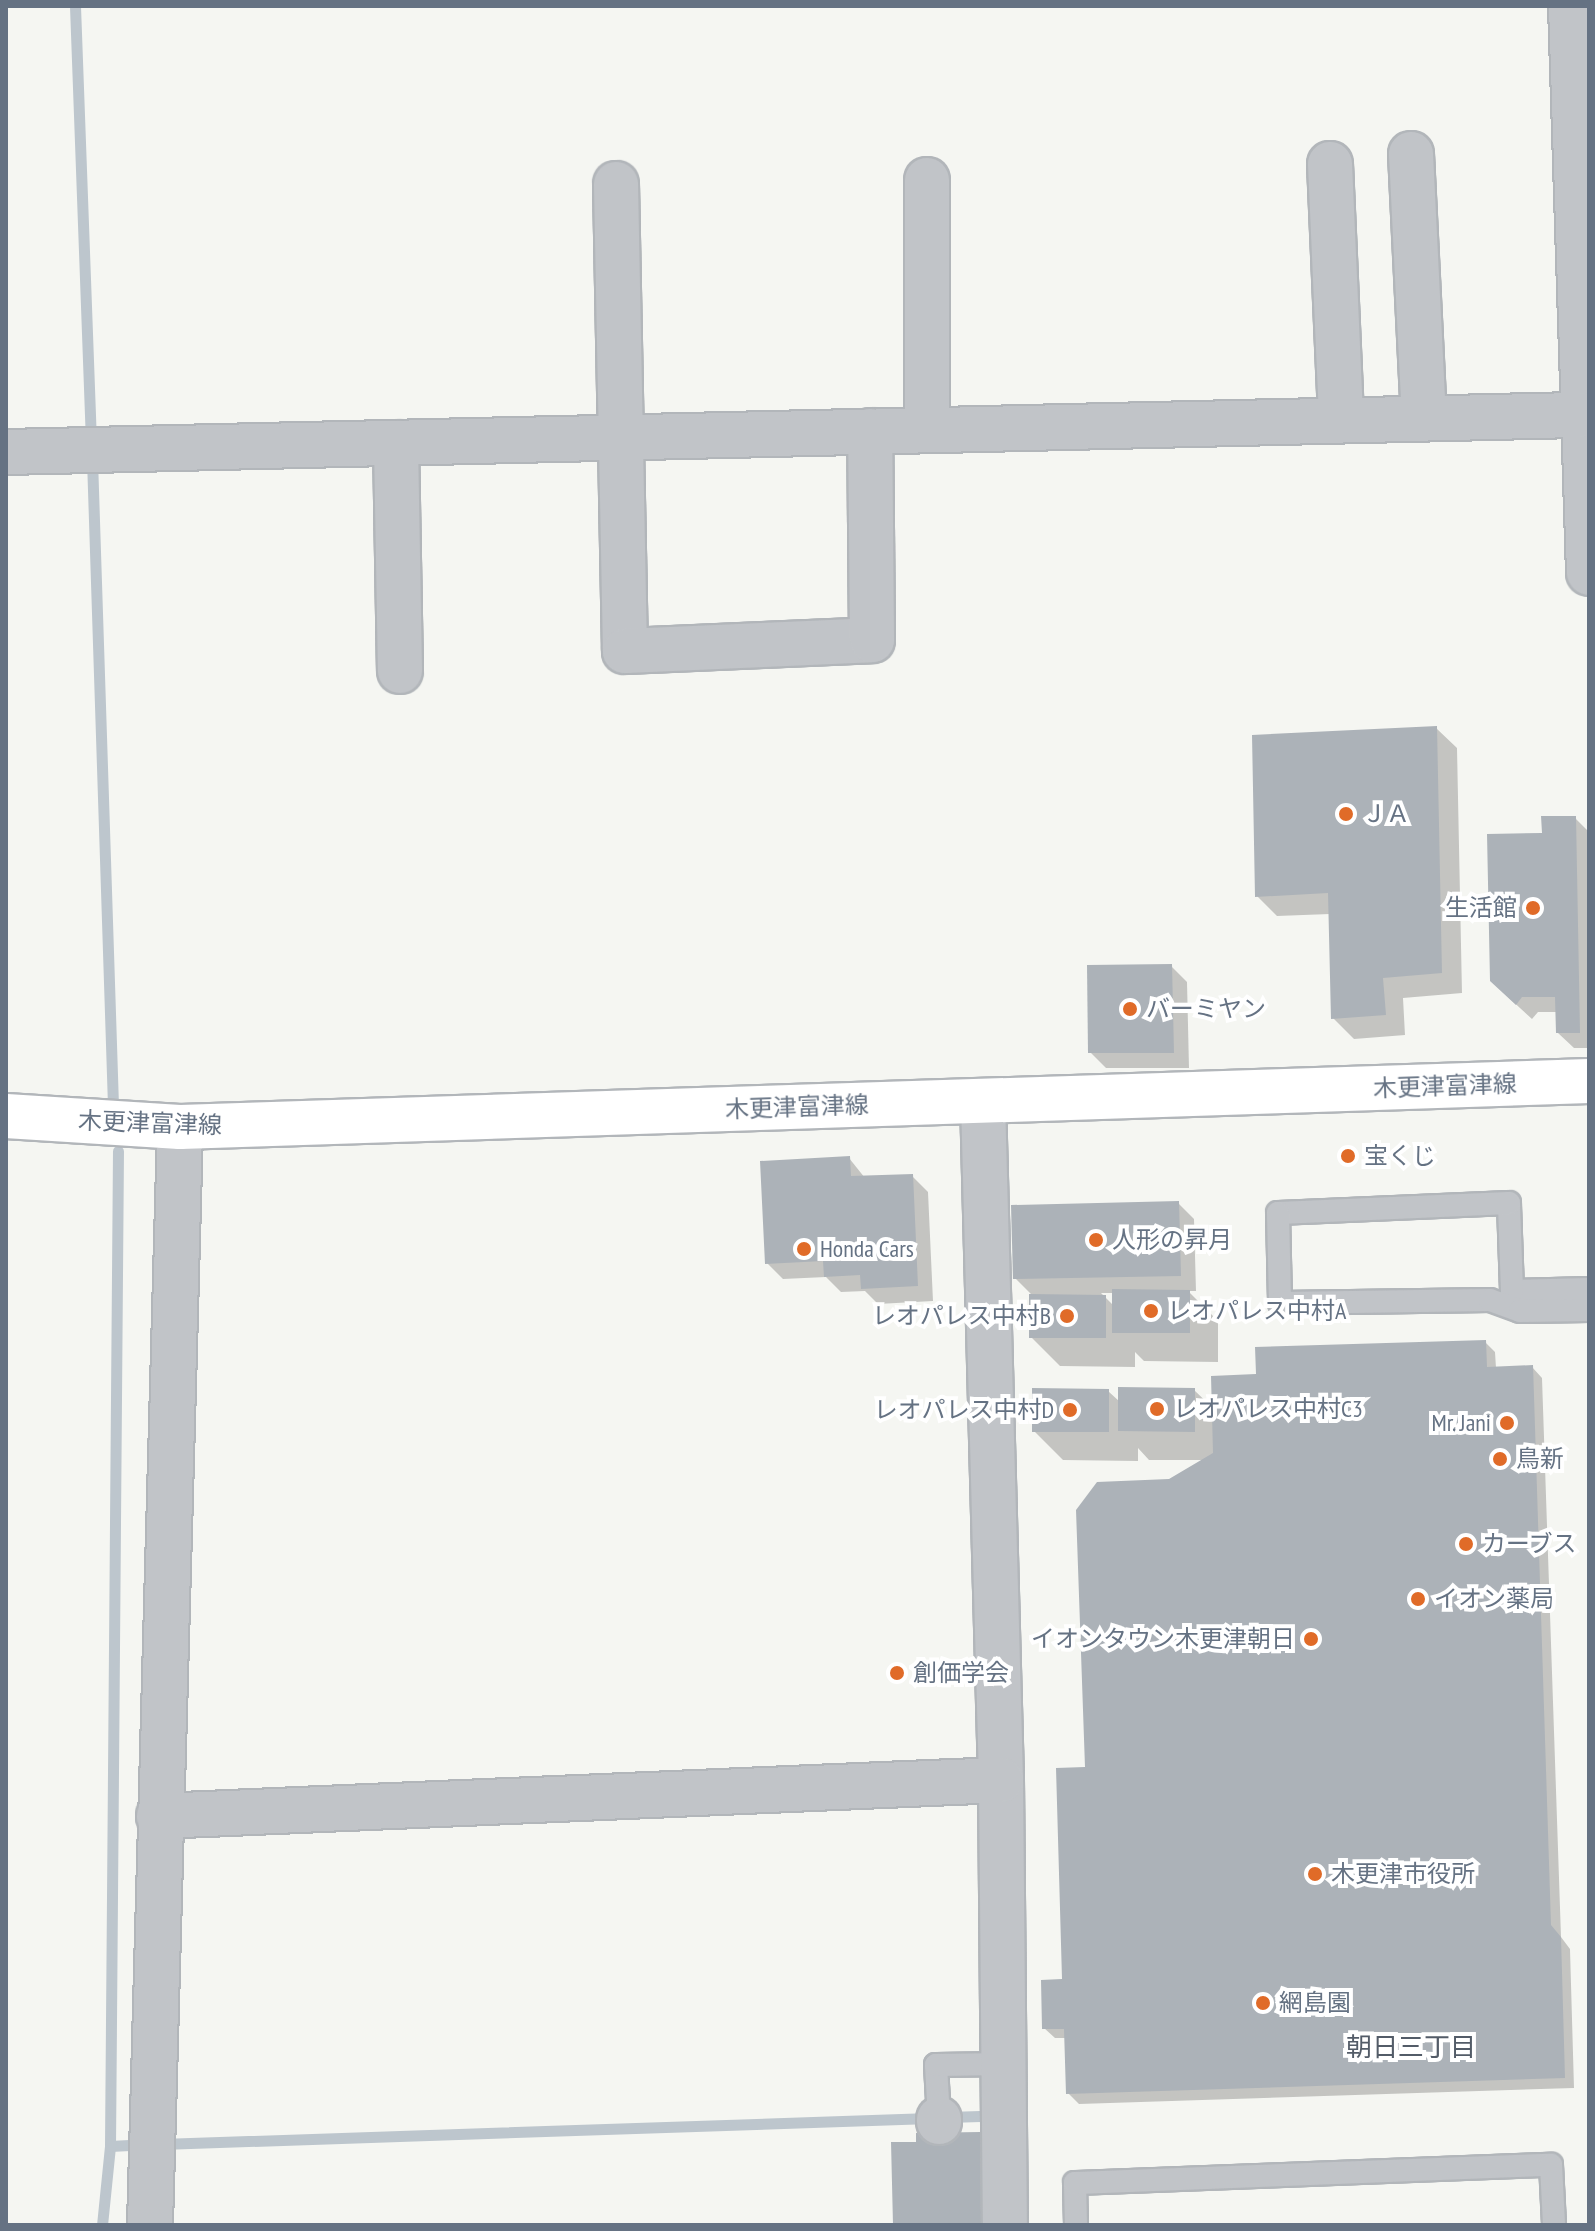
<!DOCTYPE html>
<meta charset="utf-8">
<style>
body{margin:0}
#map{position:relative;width:1595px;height:2231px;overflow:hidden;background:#f5f6f2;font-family:"PT Sans Narrow","Noto Sans JP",sans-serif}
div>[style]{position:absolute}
.shadow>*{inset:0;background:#0003}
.stream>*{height:11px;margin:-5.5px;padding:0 5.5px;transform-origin:5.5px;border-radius:5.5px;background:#bdc6cd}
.building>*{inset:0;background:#acb2b8}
.roads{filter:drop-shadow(2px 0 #b2b6ba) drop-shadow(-2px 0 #b2b6ba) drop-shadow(0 2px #b2b6ba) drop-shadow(0 -2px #b2b6ba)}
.service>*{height:22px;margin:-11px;padding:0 11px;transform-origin:11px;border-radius:11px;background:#c1c4c8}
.minor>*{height:44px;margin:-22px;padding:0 22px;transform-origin:22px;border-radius:22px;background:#c1c4c8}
.tertiary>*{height:44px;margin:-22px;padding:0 22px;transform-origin:22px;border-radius:22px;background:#c1c4c8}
.primary>*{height:44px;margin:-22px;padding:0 22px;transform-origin:22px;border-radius:22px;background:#fff}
.dots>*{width:22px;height:22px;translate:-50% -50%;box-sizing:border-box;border:4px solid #fff;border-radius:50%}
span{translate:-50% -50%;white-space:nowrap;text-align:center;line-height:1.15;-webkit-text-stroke:8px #fff;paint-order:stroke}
.poi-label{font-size:24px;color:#657283}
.left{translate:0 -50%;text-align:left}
.right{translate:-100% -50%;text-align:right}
.street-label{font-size:24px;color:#657283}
.neighbourhood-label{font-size:26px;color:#535c68}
.frame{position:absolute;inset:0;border:8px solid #657283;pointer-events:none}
</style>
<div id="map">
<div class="shadow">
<div style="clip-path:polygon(1436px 728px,1457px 748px,1462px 993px,1403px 998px,1405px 1035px,1354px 1039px,1333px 1018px,1330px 914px,1277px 916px,1257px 896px)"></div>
<div style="clip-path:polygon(1575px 818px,1589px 832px,1589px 1048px,1574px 1048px,1558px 1033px,1558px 1012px,1538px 1012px,1532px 1019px,1508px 997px,1544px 835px)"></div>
<div style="clip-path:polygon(1171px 966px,1187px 982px,1189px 1068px,1106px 1068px,1090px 1052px)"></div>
<div style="clip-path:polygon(849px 1158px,865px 1178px,912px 1176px,928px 1192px,933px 1301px,878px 1304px,865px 1291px,841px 1292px,826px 1277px,783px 1279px,767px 1263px)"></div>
<div style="clip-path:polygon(evenodd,1178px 1203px,1194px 1219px,1196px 1291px,1188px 1291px,1218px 1321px,1218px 1362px,1144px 1361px,1135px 1352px,1135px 1367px,1060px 1366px,1031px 1337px,1031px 1294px,1015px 1278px,1178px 1203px,1101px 1293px,1114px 1293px,1114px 1306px,1101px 1293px)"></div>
<div style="clip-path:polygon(1485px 1342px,1495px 1352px,1496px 1368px,1532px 1367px,1542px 1378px,1561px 1937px,1570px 1949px,1574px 2088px,1079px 2104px,1068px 2093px,1066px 2038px,1055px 2038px,1044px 2028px,1064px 1981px,1169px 1481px,1205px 1460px,1149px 1460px,1138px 1448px,1138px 1461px,1063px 1460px,1034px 1431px,1108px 1391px,1120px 1402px,1194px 1390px,1214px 1409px,1258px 1376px)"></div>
<div style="clip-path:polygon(979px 2134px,995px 2150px,996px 2225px,895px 2225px)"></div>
</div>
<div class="stream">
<div style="left:75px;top:6px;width:436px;rotate:87.9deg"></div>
<div style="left:92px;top:459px;width:647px;rotate:88.14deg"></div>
<div style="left:948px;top:2117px;width:32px;rotate:-2deg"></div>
<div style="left:161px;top:2144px;width:770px;rotate:-1.93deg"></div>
<div style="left:110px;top:2146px;width:34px;rotate:-3deg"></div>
<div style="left:102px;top:2225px;width:79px;rotate:-84.2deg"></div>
<div style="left:110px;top:2146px;width:995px;rotate:-89.54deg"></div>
</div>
<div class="building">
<div style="clip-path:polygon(1437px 726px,1442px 973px,1383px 978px,1386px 1015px,1331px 1019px,1328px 893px,1255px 897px,1252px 735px)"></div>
<div style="clip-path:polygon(1541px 816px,1576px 816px,1580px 1033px,1556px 1033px,1555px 997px,1522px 997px,1516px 1005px,1490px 981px,1487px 834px,1542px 833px)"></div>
<div style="clip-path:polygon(1172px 964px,1174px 1053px,1088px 1053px,1087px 965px)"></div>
<div style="clip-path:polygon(850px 1156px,851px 1176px,913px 1174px,918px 1286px,861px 1289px,860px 1275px,824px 1277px,823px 1261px,765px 1264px,760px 1161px)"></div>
<div style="clip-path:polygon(1179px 1201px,1181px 1276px,1013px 1279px,1011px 1205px)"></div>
<div style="clip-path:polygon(1112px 1289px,1190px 1290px,1190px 1333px,1112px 1333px)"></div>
<div style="clip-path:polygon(1029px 1294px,1106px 1295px,1106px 1338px,1029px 1338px)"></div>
<div style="clip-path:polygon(1486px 1340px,1487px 1367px,1533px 1365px,1551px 1925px,1561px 1937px,1565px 2078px,1066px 2094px,1064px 2029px,1042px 2029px,1041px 1980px,1062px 1979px,1056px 1768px,1085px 1767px,1076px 1510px,1097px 1482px,1169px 1479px,1213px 1453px,1211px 1376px,1256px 1374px,1255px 1347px)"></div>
<div style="clip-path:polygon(1118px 1387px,1195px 1388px,1195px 1432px,1118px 1431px)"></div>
<div style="clip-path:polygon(1032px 1388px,1109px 1389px,1109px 1432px,1032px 1432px)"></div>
<div style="clip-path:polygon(980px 2132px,982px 2225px,893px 2225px,891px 2142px,916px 2142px,916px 2133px)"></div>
</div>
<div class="roads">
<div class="service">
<div style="left:1589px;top:1289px;width:77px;rotate:178.5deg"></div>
<div style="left:1512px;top:1291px;width:88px;rotate:-92deg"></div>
<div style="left:1509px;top:1203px;width:231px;rotate:177.5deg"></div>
<div style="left:1278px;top:1213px;width:90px;rotate:88.7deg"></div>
<div style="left:1280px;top:1303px;width:210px;rotate:-0.8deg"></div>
<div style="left:1490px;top:1300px;width:32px;rotate:20deg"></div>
<div style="left:1520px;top:1311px;width:69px;rotate:-0.8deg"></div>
<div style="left:939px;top:2119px;width:54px;rotate:-93.2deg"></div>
<div style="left:936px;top:2065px;width:69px;rotate:-0.8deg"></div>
<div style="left:1076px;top:2225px;width:42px;rotate:-91.4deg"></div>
<div style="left:1075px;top:2183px;width:476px;rotate:-2.2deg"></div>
<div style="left:1551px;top:2165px;width:60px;rotate:87.1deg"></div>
</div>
<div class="minor">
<div style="left:1571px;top:6px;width:567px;rotate:88.18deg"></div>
<div style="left:1411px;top:154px;width:264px;rotate:87.2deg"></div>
<div style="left:1330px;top:164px;width:256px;rotate:87.5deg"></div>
<div style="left:616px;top:184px;width:467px;rotate:88.9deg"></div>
<div style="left:625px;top:651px;width:247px;rotate:-2.5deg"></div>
<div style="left:872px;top:640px;width:209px;rotate:-90.5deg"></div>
<div style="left:927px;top:430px;width:250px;rotate:-90deg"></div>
<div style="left:396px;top:443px;width:228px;rotate:89deg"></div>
<div style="left:6px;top:452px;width:1574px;rotate:-1.35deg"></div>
<div style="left:983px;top:1101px;width:679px;rotate:88.48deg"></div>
<div style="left:1001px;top:1780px;width:445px;rotate:89.5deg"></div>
<div style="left:159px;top:1816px;width:843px;rotate:-2.45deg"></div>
<div style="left:939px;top:2119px;width:3px;rotate:90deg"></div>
</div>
<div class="tertiary">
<div style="left:150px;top:2225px;width:1098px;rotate:-88.43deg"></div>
</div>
<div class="primary">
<div style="left:6px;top:1116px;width:174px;rotate:3.6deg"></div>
<div style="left:180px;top:1127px;width:1410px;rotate:-1.87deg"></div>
</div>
</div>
<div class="dots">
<div style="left:1346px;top:814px;background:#e06b28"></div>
<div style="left:1533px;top:908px;background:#e06b28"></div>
<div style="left:1130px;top:1009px;background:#e06b28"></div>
<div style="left:1348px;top:1156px;background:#e06b28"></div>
<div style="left:1096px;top:1240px;background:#e06b28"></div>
<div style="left:804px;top:1249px;background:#e06b28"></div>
<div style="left:1151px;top:1311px;background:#e06b28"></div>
<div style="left:1067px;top:1316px;background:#e06b28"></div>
<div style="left:1157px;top:1409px;background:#e06b28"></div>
<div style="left:1070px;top:1410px;background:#e06b28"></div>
<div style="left:1507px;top:1423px;background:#e06b28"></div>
<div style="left:1500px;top:1459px;background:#e06b28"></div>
<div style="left:1466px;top:1544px;background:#e06b28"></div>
<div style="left:1418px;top:1599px;background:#e06b28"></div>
<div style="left:1311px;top:1639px;background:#e06b28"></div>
<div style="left:897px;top:1673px;background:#e06b28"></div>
<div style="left:1315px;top:1874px;background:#e06b28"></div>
<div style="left:1263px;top:2003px;background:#e06b28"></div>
</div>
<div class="poi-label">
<span class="left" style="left:1362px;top:814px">ＪＡ</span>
<span class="right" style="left:1517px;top:908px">生活館</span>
<span class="left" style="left:1146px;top:1009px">バーミヤン</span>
<span class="left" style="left:1364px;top:1156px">宝くじ</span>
<span class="left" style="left:1112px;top:1240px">人形の昇月</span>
<span class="left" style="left:820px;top:1249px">Honda Cars</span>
<span class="left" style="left:1167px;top:1311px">レオパレス中村A</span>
<span class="right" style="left:1051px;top:1316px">レオパレス中村B</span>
<span class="left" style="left:1173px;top:1409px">レオパレス中村C3</span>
<span class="right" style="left:1054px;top:1410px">レオパレス中村D</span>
<span class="right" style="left:1491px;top:1423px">Mr. Jani</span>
<span class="left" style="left:1516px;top:1459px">鳥新</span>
<span class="left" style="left:1482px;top:1544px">カーブス</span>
<span class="left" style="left:1434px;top:1599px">イオン薬局</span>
<span class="right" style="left:1295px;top:1639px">イオンタウン木更津朝日</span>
<span class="left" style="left:913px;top:1673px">創価学会</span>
<span class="left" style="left:1331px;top:1874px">木更津市役所</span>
<span class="left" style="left:1279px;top:2003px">網島園</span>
</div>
<div class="street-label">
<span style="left:1445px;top:1086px;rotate:-2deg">木更津富津線</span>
<span style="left:797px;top:1107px;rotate:-2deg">木更津富津線</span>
<span style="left:150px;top:1123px;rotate:2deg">木更津富津線</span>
</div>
<div class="neighbourhood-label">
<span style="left:1411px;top:2047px">朝日三丁目</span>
</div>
<div class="frame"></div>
</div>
